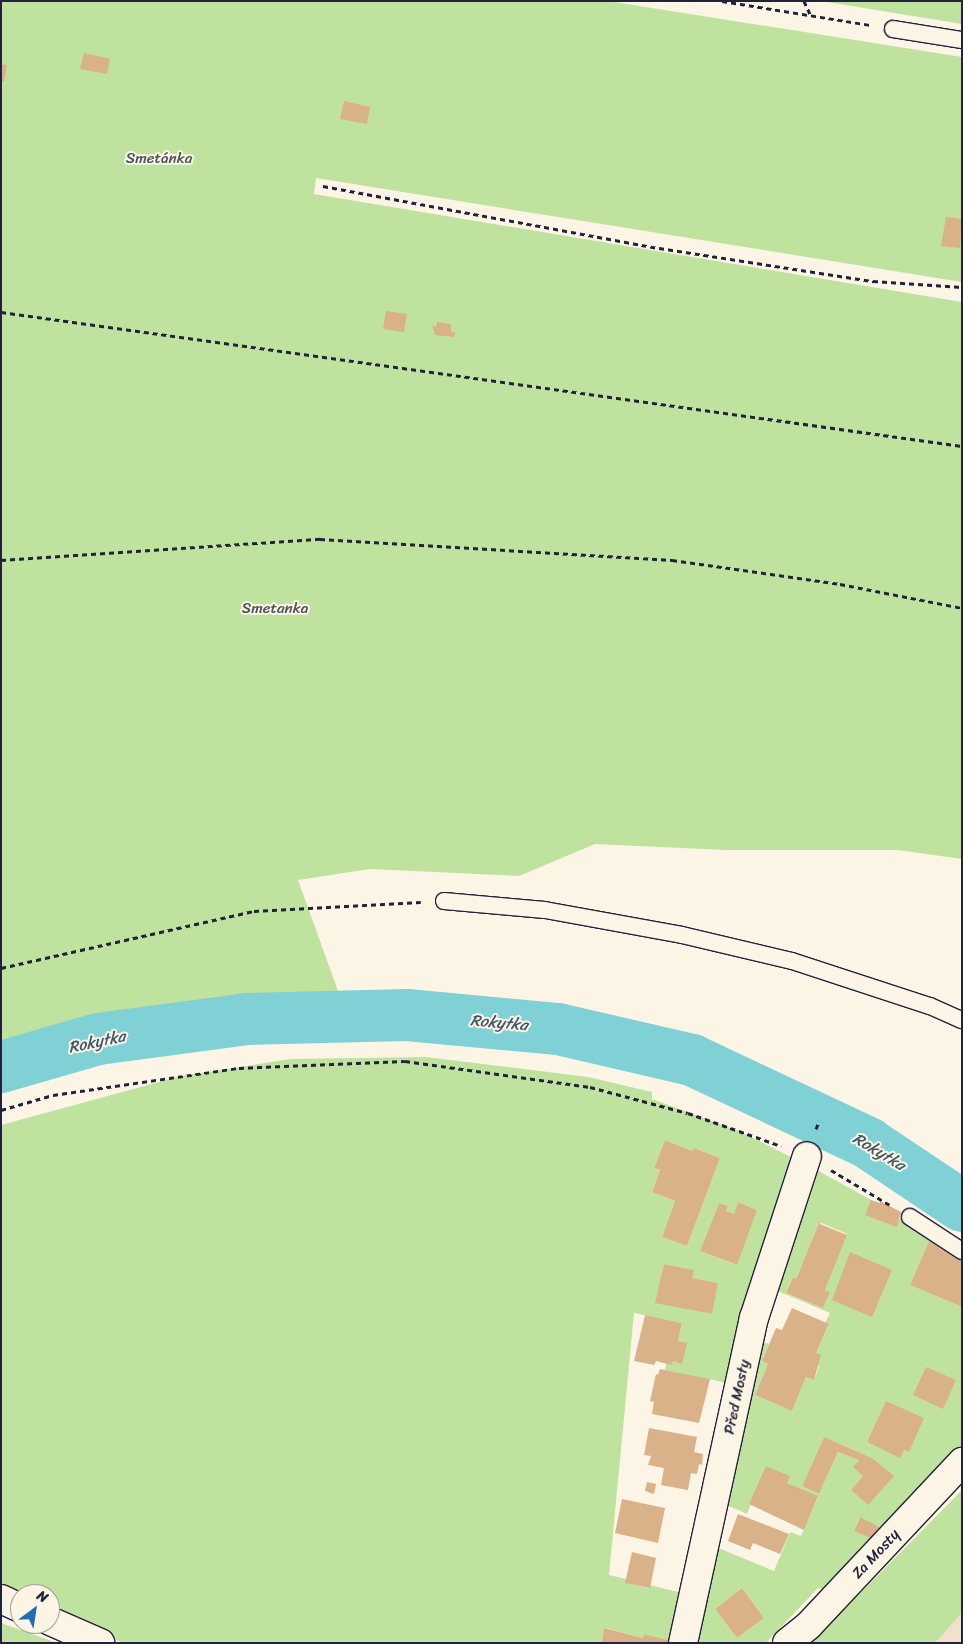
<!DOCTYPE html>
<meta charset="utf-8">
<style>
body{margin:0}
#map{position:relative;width:963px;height:1644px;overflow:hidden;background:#fcf5e5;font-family:Sriracha,sans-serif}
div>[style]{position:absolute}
.built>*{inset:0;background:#f2e1ca}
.green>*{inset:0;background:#bfe39e}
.water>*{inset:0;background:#80d1d6}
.river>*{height:52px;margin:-26px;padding:0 26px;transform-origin:26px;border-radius:26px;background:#80d1d6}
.building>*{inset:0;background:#d9b28a}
.path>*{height:3px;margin-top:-1.5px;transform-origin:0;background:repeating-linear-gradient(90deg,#22223b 0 5px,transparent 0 9px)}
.roads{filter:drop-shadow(1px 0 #22223b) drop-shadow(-1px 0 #22223b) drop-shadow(0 1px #22223b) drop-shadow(0 -1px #22223b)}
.lane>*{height:16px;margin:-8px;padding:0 8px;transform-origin:8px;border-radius:8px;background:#fcf5e5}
.street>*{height:28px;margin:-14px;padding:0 14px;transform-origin:14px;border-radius:14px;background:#fcf5e5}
span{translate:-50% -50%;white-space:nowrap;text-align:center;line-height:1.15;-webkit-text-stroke:4px #fcf5e5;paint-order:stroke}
.park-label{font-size:15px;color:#495254}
.street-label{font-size:15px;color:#22223b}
.water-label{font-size:16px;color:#3e576a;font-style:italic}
.frame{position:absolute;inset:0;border:2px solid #22223b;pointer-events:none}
.north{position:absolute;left:10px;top:1584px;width:50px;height:50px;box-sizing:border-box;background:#fcf5e5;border:1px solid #a5a1a1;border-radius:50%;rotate:31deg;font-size:14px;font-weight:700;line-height:20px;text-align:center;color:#22223b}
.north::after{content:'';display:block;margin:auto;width:18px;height:22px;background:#1f6fb2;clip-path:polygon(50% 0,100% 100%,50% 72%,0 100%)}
</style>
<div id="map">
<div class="built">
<div style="clip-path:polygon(962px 1613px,962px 1643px,935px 1643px)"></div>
</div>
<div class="green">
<div style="clip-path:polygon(1px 1px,608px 1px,962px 57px,962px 282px,316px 178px,314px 194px,962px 302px,962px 859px,898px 850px,725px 850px,595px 844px,519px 876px,370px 869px,298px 880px,342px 1002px,255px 1005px,88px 1030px,1px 1053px)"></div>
<div style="clip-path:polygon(821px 1px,962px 1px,962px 24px)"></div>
<div style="clip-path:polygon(evenodd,426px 1057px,588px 1077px,652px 1092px,652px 1099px,739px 1131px,797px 1160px,732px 1384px,665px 1370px,666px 1363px,673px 1361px,681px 1363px,678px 1341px,682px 1323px,634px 1313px,609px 1575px,626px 1579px,626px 1583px,649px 1588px,650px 1585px,686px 1594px,672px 1641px,644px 1634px,643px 1638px,605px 1628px,602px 1643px,123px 1643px,50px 1610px,50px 1594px,20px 1594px,1px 1588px,1px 1125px,181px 1076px,291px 1059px,426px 1057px,665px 1140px,692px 1151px,694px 1148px,720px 1158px,687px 1246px,662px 1237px,675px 1201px,652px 1192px,660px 1170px,654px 1168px,665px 1140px,426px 1057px,738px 1202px,757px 1210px,736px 1265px,700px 1251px,719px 1203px,728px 1206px,726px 1211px,734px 1214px,738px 1202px,426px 1057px,664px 1264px,693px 1270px,692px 1278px,718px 1283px,711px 1314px,656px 1302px,664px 1264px)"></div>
<div style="clip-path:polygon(evenodd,817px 1170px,871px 1200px,962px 1260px,962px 1262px,929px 1241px,910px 1285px,962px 1307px,962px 1447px,827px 1592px,818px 1588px,766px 1643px,690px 1643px,711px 1545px,774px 1571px,790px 1532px,801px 1536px,818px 1497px,787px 1483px,789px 1476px,766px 1466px,747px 1514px,720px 1502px,756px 1339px,769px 1344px,762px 1361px,768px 1364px,755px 1395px,792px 1411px,806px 1377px,814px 1380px,819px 1366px,817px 1364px,816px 1353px,829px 1325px,825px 1323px,830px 1313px,773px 1289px,817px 1170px,819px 1222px,847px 1234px,825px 1290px,829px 1292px,823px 1308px,786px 1293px,793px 1277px,796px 1279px,819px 1222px,817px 1170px,886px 1402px,904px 1450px,900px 1457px,867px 1442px,886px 1402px,817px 1170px,824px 1437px,872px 1458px,868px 1504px,851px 1490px,863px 1476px,859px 1460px,838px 1452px,819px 1494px,802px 1486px,824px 1437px,817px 1170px,859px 1518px,880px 1528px,872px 1539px,854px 1531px,859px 1518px,817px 1170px,742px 1588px,764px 1618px,737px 1638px,715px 1609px,742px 1588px)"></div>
<div style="clip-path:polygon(962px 1490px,962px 1613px,935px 1643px,811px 1643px)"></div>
<div style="clip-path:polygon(1px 1623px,57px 1643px,1px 1643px)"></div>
</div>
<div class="water">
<div style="clip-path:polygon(868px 1143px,962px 1199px,962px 1211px)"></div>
</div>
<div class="river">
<div style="left:1px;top:1067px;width:101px;rotate:-16.1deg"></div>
<div style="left:98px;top:1039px;width:151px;rotate:-7.6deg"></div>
<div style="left:248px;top:1019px;width:159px;rotate:-1.4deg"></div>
<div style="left:407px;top:1015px;width:152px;rotate:5.3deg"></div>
<div style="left:558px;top:1029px;width:138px;rotate:13deg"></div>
<div style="left:692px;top:1060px;width:195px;rotate:25.2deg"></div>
<div style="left:868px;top:1143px;width:113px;rotate:33.8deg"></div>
</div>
<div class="building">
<div style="clip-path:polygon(84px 53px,110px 59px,107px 74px,80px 69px)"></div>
<div style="clip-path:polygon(1px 64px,7px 65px,4px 82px,1px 81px)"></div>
<div style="clip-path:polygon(344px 101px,370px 107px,367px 124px,340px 119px)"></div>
<div style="clip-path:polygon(946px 217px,962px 219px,960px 248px,941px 246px)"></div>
<div style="clip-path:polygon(386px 311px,407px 314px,404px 332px,383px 329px)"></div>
<div style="clip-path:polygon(437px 322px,451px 324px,451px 332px,455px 332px,454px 337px,435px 335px,432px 325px,436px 327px)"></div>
<div style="clip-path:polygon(665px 1140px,692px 1151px,694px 1148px,720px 1158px,687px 1246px,662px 1237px,675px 1201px,652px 1192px,660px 1170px,654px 1168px)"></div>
<div style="clip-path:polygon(871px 1200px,880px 1203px,880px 1201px,901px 1212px,897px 1227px,865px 1215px)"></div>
<div style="clip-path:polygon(738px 1202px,757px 1210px,737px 1265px,700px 1251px,719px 1203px,728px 1206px,726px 1211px,734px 1214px)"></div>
<div style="clip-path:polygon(820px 1220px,820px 1224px,847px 1235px,825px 1290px,830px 1292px,823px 1308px,786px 1293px,793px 1277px,796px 1279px)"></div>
<div style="clip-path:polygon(929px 1241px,962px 1262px,962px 1307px,910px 1285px)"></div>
<div style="clip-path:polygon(850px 1252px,892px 1270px,872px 1317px,832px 1300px)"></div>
<div style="clip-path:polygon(664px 1264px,694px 1270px,692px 1278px,718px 1283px,712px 1314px,655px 1303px)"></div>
<div style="clip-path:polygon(792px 1308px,829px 1324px,816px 1353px,821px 1355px,814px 1380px,806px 1377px,792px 1411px,755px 1395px,768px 1364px,762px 1361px,776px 1328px,782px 1330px)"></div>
<div style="clip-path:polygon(645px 1315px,682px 1323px,678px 1341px,687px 1343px,682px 1364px,673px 1361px,672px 1365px,656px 1361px,654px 1365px,634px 1361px)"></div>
<div style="clip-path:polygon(926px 1367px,956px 1380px,943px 1409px,913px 1395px)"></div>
<div style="clip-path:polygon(660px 1369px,710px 1379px,699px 1423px,652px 1414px,654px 1402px,650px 1401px,656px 1374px,658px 1375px)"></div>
<div style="clip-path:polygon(886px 1401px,924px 1418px,909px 1452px,904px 1450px,900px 1458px,867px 1442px)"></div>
<div style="clip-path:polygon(649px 1428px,697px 1437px,694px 1452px,703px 1454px,702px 1465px,699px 1464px,697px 1474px,691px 1473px,688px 1490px,661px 1485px,664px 1468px,648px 1465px,651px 1456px,644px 1455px)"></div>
<div style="clip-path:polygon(824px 1437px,872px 1458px,894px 1476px,868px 1505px,851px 1490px,863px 1476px,853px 1467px,859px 1460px,838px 1452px,819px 1494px,802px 1486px)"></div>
<div style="clip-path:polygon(766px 1466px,790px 1476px,787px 1483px,818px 1496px,804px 1530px,749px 1504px)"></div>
<div style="clip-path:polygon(647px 1482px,656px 1484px,654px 1494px,645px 1491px)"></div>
<div style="clip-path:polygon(622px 1499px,665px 1508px,658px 1543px,615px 1533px)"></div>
<div style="clip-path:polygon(738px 1514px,789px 1534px,780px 1554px,753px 1543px,750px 1550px,728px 1541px)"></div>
<div style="clip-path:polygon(860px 1517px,881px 1528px,872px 1539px,854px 1531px)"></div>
<div style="clip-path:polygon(632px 1552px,656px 1558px,650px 1588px,625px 1583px)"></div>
<div style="clip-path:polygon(742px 1588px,764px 1618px,737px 1638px,715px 1609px)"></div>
<div style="clip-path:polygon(604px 1628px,643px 1638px,644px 1634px,672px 1641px,672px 1643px,602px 1643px)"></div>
</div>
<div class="path">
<div style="left:722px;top:1px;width:151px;rotate:9.2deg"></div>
<div style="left:804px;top:1px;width:17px;rotate:65deg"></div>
<div style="left:323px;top:186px;width:342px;rotate:10.5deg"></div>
<div style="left:659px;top:248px;width:217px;rotate:8.8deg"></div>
<div style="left:873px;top:281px;width:89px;rotate:3.9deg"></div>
<div style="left:1px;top:312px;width:970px;rotate:7.94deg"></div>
<div style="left:1px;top:560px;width:320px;rotate:-3.8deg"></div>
<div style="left:320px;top:539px;width:353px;rotate:3.4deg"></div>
<div style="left:672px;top:560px;width:170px;rotate:8.1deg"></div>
<div style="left:840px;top:584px;width:124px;rotate:11.1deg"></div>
<div style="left:1px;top:968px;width:259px;rotate:-12.7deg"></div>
<div style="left:254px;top:911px;width:167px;rotate:-3.1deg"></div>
<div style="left:1px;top:1110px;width:54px;rotate:-16.1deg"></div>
<div style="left:53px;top:1095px;width:188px;rotate:-8.3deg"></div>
<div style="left:239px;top:1068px;width:166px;rotate:-2.4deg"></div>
<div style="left:405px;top:1061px;width:187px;rotate:8deg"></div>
<div style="left:590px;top:1087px;width:101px;rotate:14.9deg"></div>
<div style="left:688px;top:1113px;width:99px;rotate:19.5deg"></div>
<div style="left:816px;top:1129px;width:9px;rotate:-69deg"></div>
<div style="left:831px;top:1170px;width:69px;rotate:30.7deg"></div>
</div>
<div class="roads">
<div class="lane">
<div style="left:893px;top:29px;width:70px;rotate:9.1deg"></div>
<div style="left:444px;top:901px;width:101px;rotate:5.1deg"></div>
<div style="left:545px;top:910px;width:139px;rotate:10.3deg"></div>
<div style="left:682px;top:935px;width:113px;rotate:13.3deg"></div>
<div style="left:792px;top:961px;width:145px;rotate:18.1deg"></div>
<div style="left:930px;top:1006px;width:35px;rotate:24deg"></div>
<div style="left:910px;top:1217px;width:62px;rotate:33.2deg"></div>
</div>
<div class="street">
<div style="left:1px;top:1599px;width:21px;rotate:25deg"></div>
<div style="left:50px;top:1621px;width:55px;rotate:23.7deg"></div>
<div style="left:683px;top:1643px;width:333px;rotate:-77.7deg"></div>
<div style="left:754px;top:1318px;width:170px;rotate:-71.9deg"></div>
<div style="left:787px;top:1643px;width:28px;rotate:-39deg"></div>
<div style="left:809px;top:1625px;width:224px;rotate:-46.8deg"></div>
</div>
</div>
<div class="park-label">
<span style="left:159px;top:159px">Smetánka</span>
<span style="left:275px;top:609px">Smetanka</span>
</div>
<div class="street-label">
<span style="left:737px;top:1397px;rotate:-78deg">Před Mosty</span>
<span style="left:876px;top:1554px;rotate:-47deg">Za Mosty</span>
</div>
<div class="water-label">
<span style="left:499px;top:1023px;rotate:5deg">Rokytka</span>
<span style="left:97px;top:1042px;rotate:-12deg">Rokytka</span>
<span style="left:879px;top:1152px;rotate:31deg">Rokytka</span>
</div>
<div class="frame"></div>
<div class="north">N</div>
</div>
